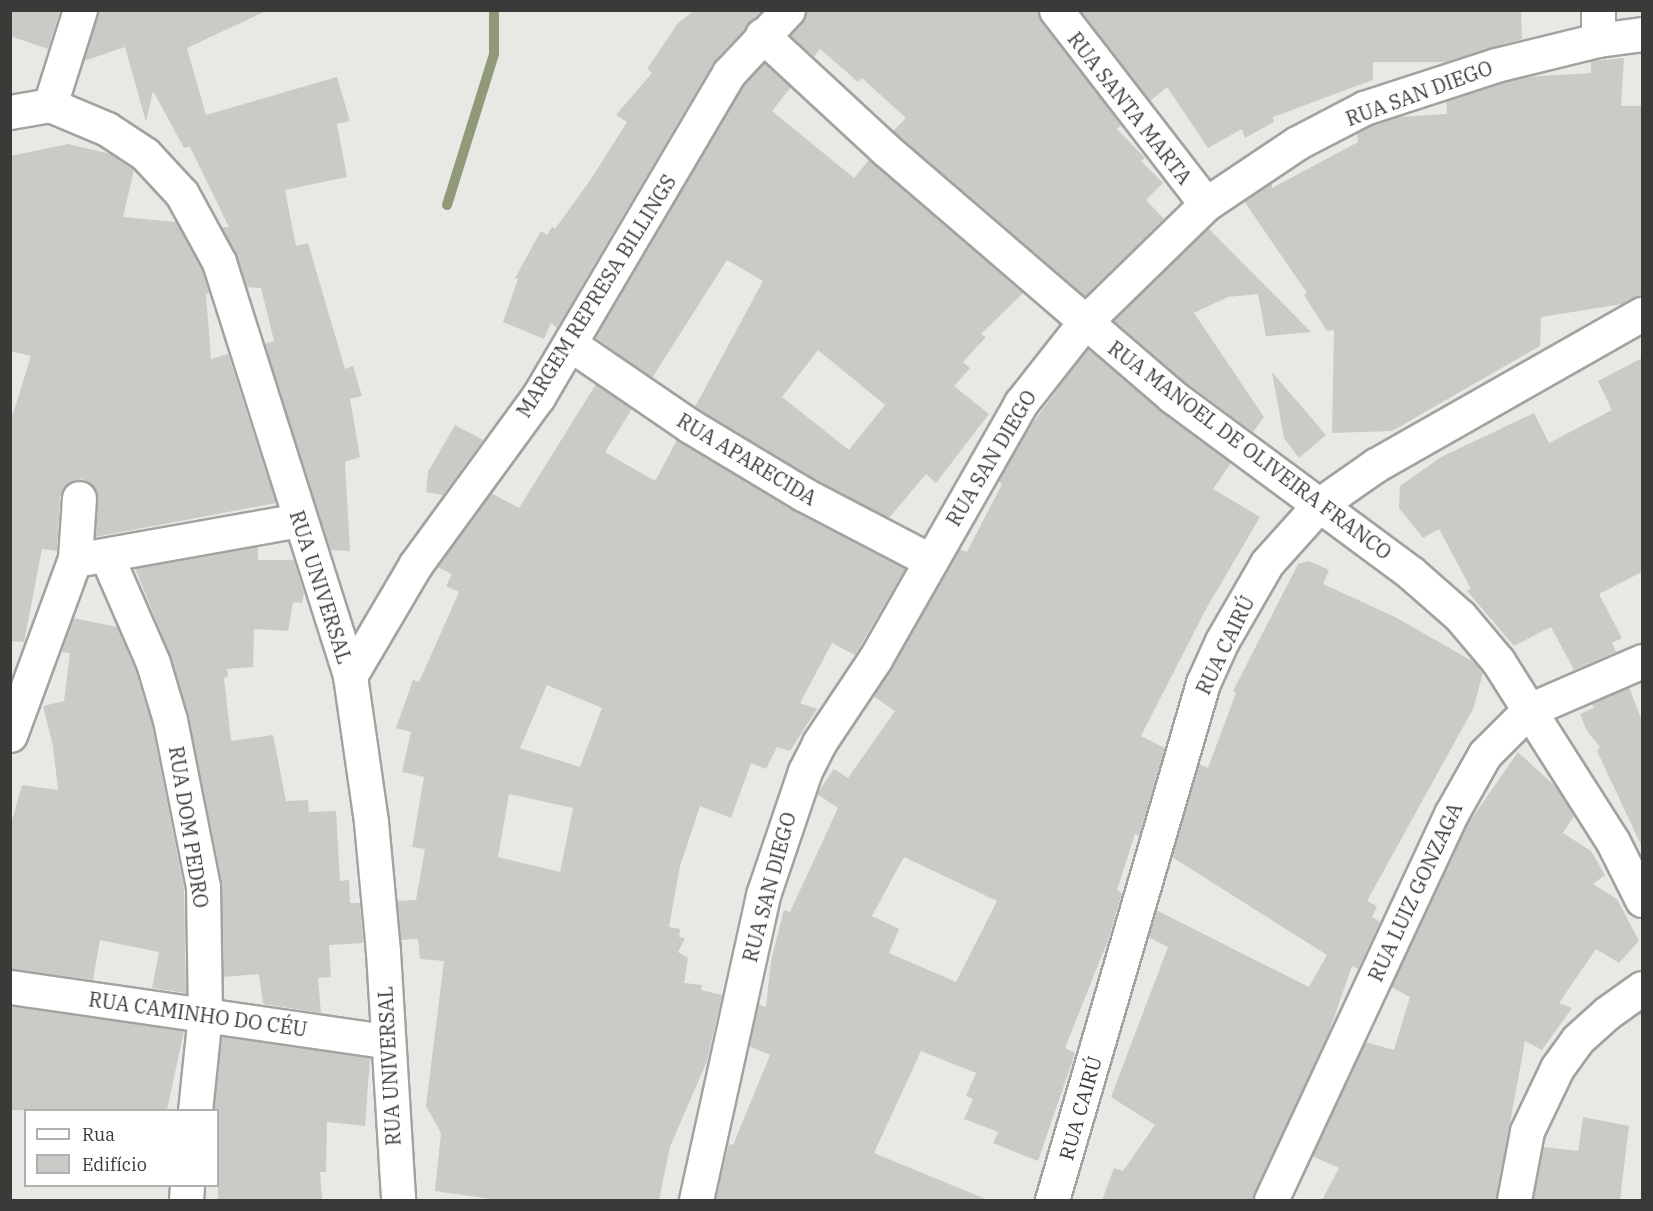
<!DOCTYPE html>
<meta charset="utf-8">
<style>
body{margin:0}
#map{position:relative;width:1653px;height:1211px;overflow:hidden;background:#e8e9e5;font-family:"IBM Plex Serif",serif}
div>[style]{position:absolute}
.stream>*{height:10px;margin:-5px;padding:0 5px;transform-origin:5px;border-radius:5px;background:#919a78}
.building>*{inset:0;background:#cacbc7}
.roads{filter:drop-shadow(2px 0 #a1a39e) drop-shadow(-2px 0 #a1a39e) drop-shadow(0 2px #a1a39e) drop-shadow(0 -2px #a1a39e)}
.minor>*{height:33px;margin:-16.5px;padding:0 16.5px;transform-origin:16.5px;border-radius:16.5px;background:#fff}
span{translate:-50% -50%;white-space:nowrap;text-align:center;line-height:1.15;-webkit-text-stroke:4.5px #fff;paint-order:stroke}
.street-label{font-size:20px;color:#3a3a39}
.frame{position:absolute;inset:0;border:12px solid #3a3a39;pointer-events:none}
.legend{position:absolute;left:24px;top:1109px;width:195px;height:78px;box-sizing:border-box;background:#fff;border:2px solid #b0b0b0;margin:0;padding:8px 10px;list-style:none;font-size:18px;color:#3a3a39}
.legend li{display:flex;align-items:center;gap:12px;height:30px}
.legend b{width:30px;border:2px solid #b0b0b0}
</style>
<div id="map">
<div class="stream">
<div style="left:447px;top:205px;width:158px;rotate:-72.7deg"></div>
<div style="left:494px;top:54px;width:44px;rotate:-90deg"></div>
</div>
<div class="building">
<div style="clip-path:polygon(10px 10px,60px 10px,48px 49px,10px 36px)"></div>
<div style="clip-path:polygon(98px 10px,268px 10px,187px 48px,206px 115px,337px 77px,350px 121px,337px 124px,347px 177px,285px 190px,296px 246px,308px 243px,345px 369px,353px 366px,362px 396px,350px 399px,360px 457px,345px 462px,350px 551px,330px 550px,264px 344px,274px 341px,261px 288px,247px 287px,237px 256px,221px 227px,229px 227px,190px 147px,184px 148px,153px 91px,146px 122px,125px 47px,84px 61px)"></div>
<div style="clip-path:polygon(695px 10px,762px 10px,713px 63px,557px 328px,551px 323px,544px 339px,503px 322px,518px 279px,515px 278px,541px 231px,547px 235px,552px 227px,555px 229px,591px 179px,627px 122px,616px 115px,652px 73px,647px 69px,678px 23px)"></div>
<div style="clip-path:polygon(806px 10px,1038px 10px,1041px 21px,1121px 125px,1117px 129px,1145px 158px,1141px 161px,1163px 183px,1146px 200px,1164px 219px,1085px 296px,893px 131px,906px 118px,862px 78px,858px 82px,820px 49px,814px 57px,790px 35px)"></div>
<div style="clip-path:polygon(1080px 10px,1521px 10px,1522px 39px,1445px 62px,1373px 62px,1373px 80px,1273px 117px,1274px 122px,1245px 138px,1242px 129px,1208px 148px,1167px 87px,1150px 101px)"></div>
<div style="clip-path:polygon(1624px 58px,1621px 106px,1642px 106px,1642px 295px,1622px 304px,1541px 317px,1540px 346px,1392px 431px,1332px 433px,1334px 330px,1327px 331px,1304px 295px,1307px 293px,1244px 201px,1272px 182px,1272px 188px,1358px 142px,1357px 133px,1371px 125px,1397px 117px,1447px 114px,1446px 101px,1501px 83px,1525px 77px,1591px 73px,1591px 61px)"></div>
<div style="clip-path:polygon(evenodd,764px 63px,791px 87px,772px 111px,854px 178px,869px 160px,1023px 293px,981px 334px,986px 337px,963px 362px,970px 368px,954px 386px,989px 414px,936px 483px,926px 474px,889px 518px,812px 478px,695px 407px,763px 281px,727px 260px,652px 378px,595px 338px,744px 84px,764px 63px,818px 350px,885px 405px,849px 450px,782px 397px,818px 350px)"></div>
<div style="clip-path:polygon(68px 144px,111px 154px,134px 170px,123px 217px,176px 222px,202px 269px,209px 293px,206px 294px,211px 359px,228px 354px,276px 503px,95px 537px,96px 490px,81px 479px,70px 482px,60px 497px,57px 551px,42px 549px,24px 642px,10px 641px,10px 423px,31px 356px,10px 351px,10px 156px)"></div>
<div style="clip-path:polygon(1208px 228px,1311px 332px,1266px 336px,1258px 294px,1228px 297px,1194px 313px,1264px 417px,1253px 432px,1184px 381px,1113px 321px)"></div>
<div style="clip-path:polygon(evenodd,1088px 348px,1161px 411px,1231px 463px,1213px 489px,1260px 517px,1206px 609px,1141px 736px,1165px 748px,1139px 836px,1135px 834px,1117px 890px,1122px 893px,1108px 940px,1065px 1048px,1075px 1053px,1038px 1161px,993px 1143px,998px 1132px,964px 1119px,973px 1099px,966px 1096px,976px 1073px,921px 1051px,874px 1153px,988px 1200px,715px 1200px,729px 1144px,733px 1145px,770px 1055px,749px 1046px,758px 1004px,766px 1007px,771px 961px,784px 910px,790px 912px,838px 808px,817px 794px,834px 769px,848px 778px,895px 711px,873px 696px,959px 549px,967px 552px,1002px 484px,998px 481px,1026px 432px,1088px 348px,904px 857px,997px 901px,956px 982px,889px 953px,899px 929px,872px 916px,904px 857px)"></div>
<div style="clip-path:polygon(1642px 358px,1642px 572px,1599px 594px,1622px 638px,1612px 643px,1616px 652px,1574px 670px,1551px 627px,1514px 646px,1467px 591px,1471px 589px,1439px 529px,1423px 538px,1399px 508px,1400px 486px,1441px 457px,1534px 413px,1549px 443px,1612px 410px,1598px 381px)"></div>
<div style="clip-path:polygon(1272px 372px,1326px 435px,1299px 458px,1284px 438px)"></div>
<div style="clip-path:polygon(evenodd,596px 384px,632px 409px,605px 452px,655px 481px,677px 440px,793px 510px,905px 569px,855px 655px,832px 643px,800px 703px,817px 709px,790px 751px,777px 747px,766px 769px,751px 763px,731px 818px,700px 806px,680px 866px,669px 927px,680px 929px,679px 937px,685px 938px,678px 952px,688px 958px,684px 983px,702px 985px,701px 990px,722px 995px,707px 1061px,670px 1147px,659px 1200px,498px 1200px,435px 1191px,441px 1133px,426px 1106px,444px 961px,420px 959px,418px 939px,401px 940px,397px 901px,416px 900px,425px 849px,412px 847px,424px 777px,402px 772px,411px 732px,396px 728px,413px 680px,419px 682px,459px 592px,446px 586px,452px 574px,437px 567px,491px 493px,519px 508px,596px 384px,547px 685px,602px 708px,580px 767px,520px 748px,547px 685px,596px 384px,509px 794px,573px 808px,560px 872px,498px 857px,509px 794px)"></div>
<div style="clip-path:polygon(455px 425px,483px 440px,443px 495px,426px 492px,428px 472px)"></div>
<div style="clip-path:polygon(258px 546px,258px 560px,294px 560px,304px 594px,302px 603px,293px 602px,288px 631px,254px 629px,253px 667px,227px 669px,228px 677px,224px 678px,231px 741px,273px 735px,286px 801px,308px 800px,309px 812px,336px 811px,340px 881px,349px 880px,350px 903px,360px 903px,363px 943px,329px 945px,331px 977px,318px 978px,321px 1013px,263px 1004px,259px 974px,223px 977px,221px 884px,188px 716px,171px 658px,135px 568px)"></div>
<div style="clip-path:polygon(1309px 561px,1329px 570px,1323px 584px,1395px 617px,1474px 662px,1483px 673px,1473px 709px,1367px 901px,1377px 906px,1372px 917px,1380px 922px,1358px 969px,1352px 966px,1329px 1032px,1252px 1200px,1102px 1200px,1114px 1168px,1123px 1171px,1155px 1125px,1111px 1097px,1168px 947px,1148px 937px,1156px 910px,1309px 987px,1327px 955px,1172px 857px,1199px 764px,1208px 768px,1236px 693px,1233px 691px,1298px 564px)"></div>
<div style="clip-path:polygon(73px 618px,117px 627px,135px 669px,152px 724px,184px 889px,186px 993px,152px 988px,159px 952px,100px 940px,93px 980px,10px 969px,10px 828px,22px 785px,58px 790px,53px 746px,43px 706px,64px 701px,70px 653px,62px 652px)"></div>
<div style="clip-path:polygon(1629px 687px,1642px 721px,1642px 847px,1597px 751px,1600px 747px,1587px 731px,1580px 714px,1594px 708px,1591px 703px)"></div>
<div style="clip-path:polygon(1518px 752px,1557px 788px,1574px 816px,1563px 833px,1591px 851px,1605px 875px,1593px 884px,1617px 899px,1639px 941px,1619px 963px,1596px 949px,1559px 1003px,1572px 1008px,1542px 1050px,1525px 1041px,1496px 1200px,1322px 1200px,1339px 1168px,1312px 1156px,1365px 1042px,1394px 1050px,1410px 997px,1391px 987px,1465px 828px)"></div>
<div style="clip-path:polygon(10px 1006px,184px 1031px,167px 1110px,10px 1110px)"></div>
<div style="clip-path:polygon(222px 1036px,370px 1058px,365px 1126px,327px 1122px,326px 1172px,320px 1172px,322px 1199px,218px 1200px,218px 1110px,214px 1110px)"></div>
<div style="clip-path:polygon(1583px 1117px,1629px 1126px,1620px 1200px,1533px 1200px,1543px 1147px,1578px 1151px)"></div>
</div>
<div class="roads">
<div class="minor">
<div style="left:1056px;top:10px;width:245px;rotate:52.3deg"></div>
<div style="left:762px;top:35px;width:168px;rotate:42.8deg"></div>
<div style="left:885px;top:149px;width:379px;rotate:40.7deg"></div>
<div style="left:1172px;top:396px;width:297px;rotate:36.5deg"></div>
<div style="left:1411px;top:573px;width:65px;rotate:41.3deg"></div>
<div style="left:1460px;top:616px;width:59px;rotate:49.8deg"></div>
<div style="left:1498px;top:661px;width:58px;rotate:57.7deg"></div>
<div style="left:1529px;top:710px;width:156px;rotate:57.5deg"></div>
<div style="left:1613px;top:842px;width:65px;rotate:63.4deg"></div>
<div style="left:1598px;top:40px;width:30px;rotate:-90deg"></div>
<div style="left:50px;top:105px;width:100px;rotate:-72.5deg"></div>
<div style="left:10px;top:112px;width:41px;rotate:-9.9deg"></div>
<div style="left:50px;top:105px;width:62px;rotate:22.8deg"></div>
<div style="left:107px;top:129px;width:45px;rotate:33.3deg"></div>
<div style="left:145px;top:154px;width:54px;rotate:47.2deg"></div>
<div style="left:182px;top:194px;width:77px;rotate:61.4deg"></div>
<div style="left:219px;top:262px;width:434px;rotate:72.4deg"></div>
<div style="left:350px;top:676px;width:148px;rotate:81.8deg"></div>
<div style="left:371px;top:822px;width:131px;rotate:84.7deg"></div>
<div style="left:383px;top:952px;width:248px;rotate:86.5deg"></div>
<div style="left:570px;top:344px;width:145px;rotate:34.3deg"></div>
<div style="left:690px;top:426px;width:132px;rotate:31deg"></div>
<div style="left:803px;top:494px;width:144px;rotate:27.6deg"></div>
<div style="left:107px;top:557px;width:116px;rotate:66.5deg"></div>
<div style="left:153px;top:663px;width:59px;rotate:73.4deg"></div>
<div style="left:170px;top:720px;width:170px;rotate:78.8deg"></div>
<div style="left:203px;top:887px;width:127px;rotate:89.1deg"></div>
<div style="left:205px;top:1014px;width:97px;rotate:95.9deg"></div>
<div style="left:86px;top:558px;width:216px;rotate:-10.1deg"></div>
<div style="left:350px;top:676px;width:130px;rotate:-59.5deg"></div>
<div style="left:416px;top:564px;width:207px;rotate:-53.9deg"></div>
<div style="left:538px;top:397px;width:376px;rotate:-59.5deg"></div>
<div style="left:729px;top:73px;width:86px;rotate:-46.9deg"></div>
<div style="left:10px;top:735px;width:189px;rotate:-69.8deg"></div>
<div style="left:75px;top:558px;width:60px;rotate:-86.2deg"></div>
<div style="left:10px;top:987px;width:380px;rotate:8.2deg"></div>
<div style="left:186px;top:1200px;width:14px;rotate:-86deg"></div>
<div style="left:696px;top:1200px;width:312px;rotate:-77.6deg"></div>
<div style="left:763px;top:895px;width:131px;rotate:-71.3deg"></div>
<div style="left:805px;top:771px;width:31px;rotate:-63deg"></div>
<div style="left:819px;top:743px;width:101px;rotate:-56.3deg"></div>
<div style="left:875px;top:659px;width:295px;rotate:-60.3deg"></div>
<div style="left:1021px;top:403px;width:102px;rotate:-51.8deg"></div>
<div style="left:1084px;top:323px;width:170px;rotate:-44.3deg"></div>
<div style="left:1206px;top:204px;width:110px;rotate:-33.8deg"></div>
<div style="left:1297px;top:143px;width:76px;rotate:-27.6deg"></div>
<div style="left:1364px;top:108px;width:139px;rotate:-18deg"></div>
<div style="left:1496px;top:65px;width:105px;rotate:-13.8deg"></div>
<div style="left:1598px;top:40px;width:44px;rotate:-7.8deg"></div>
<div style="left:1052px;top:1200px;width:539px;rotate:-73.72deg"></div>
<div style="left:1203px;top:683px;width:46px;rotate:-65.7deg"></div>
<div style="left:1222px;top:641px;width:90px;rotate:-60deg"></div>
<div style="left:1267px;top:563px;width:79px;rotate:-48.1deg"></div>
<div style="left:1320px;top:504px;width:68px;rotate:-34.9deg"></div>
<div style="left:1376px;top:465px;width:306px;rotate:-29.6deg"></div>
<div style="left:1271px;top:1200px;width:426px;rotate:-65deg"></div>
<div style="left:1451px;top:814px;width:69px;rotate:-60.5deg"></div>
<div style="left:1485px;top:754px;width:62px;rotate:-45deg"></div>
<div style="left:1529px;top:710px;width:123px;rotate:-23.4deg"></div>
<div style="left:1514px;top:1200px;width:70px;rotate:-79.3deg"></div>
<div style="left:1527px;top:1131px;width:70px;rotate:-64.5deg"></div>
<div style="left:1557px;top:1068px;width:34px;rotate:-54deg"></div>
<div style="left:1577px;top:1040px;width:40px;rotate:-42deg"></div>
<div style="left:1607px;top:1013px;width:43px;rotate:-35.5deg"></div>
</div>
</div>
<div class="street-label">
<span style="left:1419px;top:93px;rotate:-20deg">RUA SAN DIEGO</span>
<span style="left:1130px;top:108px;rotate:52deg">RUA SANTA MARTA</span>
<span style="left:596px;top:296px;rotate:-58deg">MARGEM REPRESA BILLINGS</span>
<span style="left:1250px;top:450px;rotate:37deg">RUA MANOEL DE OLIVEIRA FRANCO</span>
<span style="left:991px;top:458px;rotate:-59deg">RUA SAN DIEGO</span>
<span style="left:747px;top:459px;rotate:31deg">RUA APARECIDA</span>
<span style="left:321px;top:587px;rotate:72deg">RUA UNIVERSAL</span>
<span style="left:1225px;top:645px;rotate:-64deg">RUA CAIRÚ</span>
<span style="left:189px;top:827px;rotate:81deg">RUA DOM PEDRO</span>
<span style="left:769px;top:887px;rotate:-75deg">RUA SAN DIEGO</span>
<span style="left:1415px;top:892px;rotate:-65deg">RUA LUIZ GONZAGA</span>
<span style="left:198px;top:1014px;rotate:8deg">RUA CAMINHO DO CÉU</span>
<span style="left:389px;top:1066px;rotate:-93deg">RUA UNIVERSAL</span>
<span style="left:1080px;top:1108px;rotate:-74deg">RUA CAIRÚ</span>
</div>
<div class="frame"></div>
<ul class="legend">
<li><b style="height:8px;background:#fff"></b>Rua</li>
<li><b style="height:16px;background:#cacbc7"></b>Edifício</li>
</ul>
</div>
